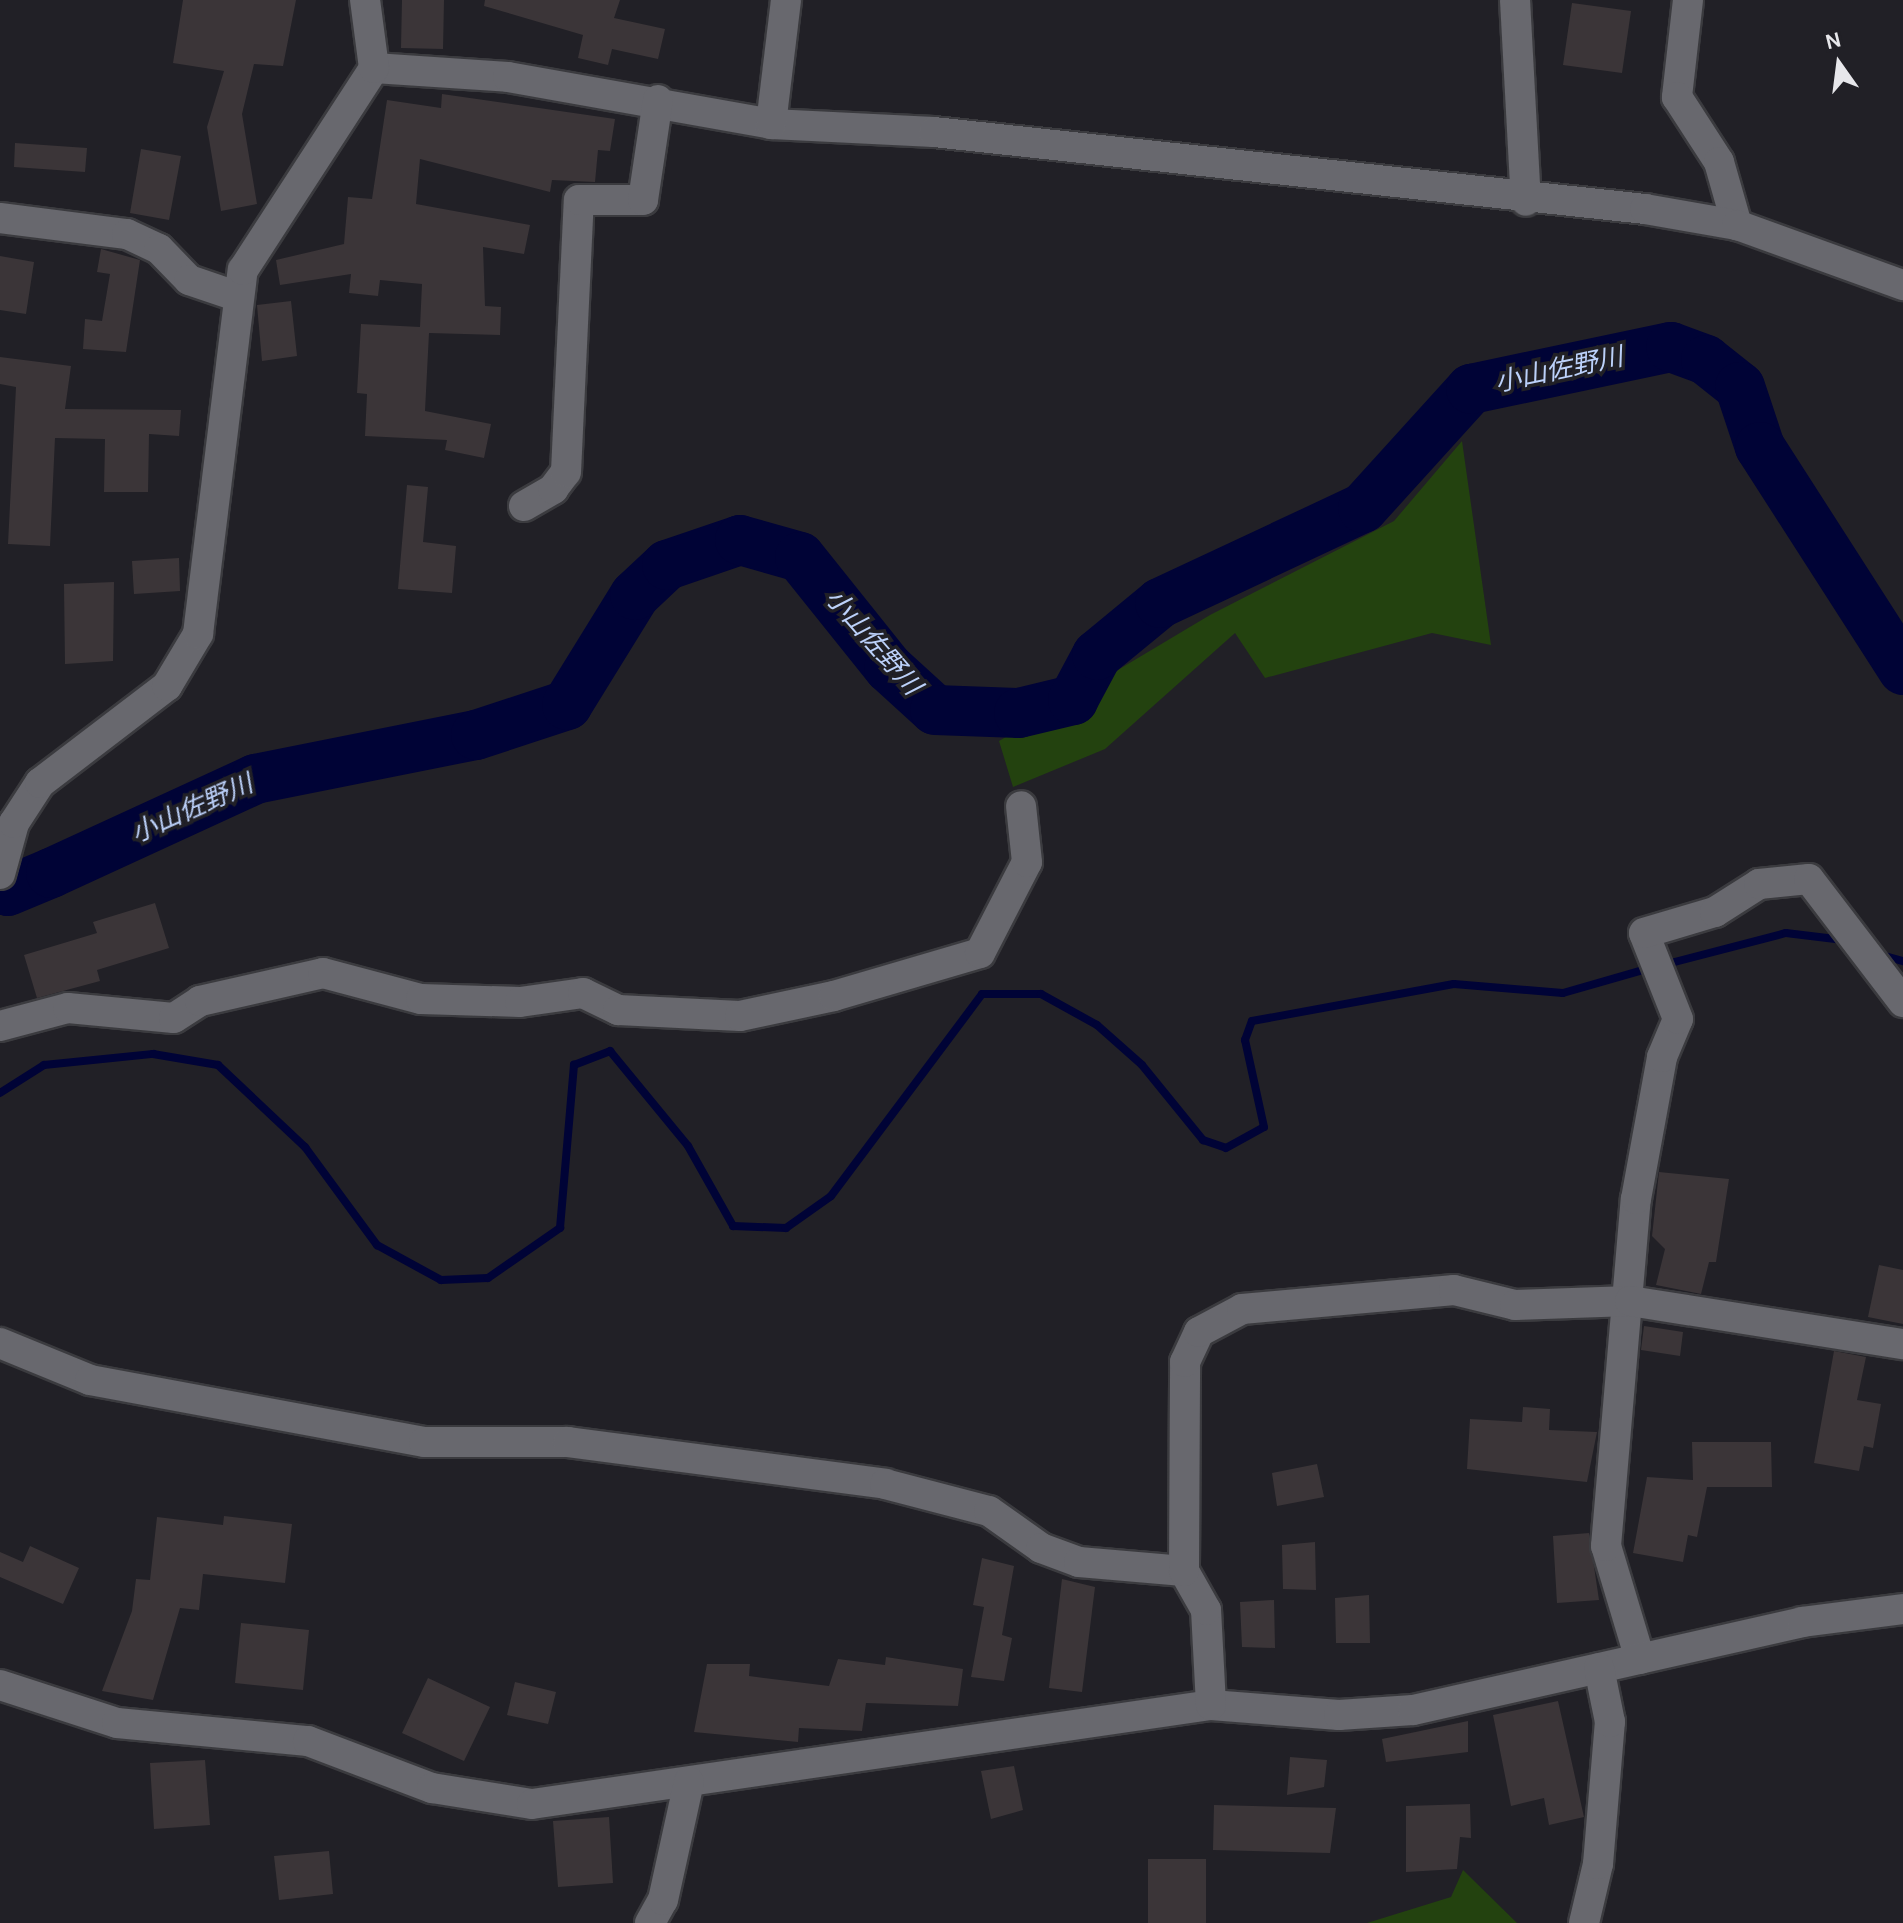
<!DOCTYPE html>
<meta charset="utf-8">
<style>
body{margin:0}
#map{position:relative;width:1903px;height:1923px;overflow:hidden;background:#212026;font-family:Karla,"Noto Sans JP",sans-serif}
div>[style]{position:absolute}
.green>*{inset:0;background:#23420f}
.stream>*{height:8px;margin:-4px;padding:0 4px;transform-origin:4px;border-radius:4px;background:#000336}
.river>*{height:50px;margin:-25px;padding:0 25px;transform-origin:25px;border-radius:25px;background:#000336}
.building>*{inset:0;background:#3b3538}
.roads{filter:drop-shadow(2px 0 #3b3b3f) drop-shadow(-2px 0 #3b3b3f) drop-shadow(0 2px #3b3b3f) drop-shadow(0 -2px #3b3b3f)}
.minor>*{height:30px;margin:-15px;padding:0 15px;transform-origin:15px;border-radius:15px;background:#68686e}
span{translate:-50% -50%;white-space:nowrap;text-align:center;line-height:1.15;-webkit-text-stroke:7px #212026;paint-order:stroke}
.water-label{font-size:26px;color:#bcd1fa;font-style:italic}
.north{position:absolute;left:1799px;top:24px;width:80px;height:80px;-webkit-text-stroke:6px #212026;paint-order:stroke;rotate:346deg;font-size:22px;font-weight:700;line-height:32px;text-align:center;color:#e7e7eb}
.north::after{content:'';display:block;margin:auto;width:28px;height:36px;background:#e7e7eb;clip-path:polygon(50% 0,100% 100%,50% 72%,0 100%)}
</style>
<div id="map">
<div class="green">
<div style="clip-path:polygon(1462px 441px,1491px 645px,1432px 633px,1265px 678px,1235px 633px,1105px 749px,1013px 787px,999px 741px,1210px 615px,1394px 521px)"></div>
<div style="clip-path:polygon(1463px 1870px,1517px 1923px,1367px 1923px,1451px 1897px)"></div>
</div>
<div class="stream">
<div style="left:1878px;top:954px;width:26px;rotate:16deg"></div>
<div style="left:1663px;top:965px;width:127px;rotate:-14.6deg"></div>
<div style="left:1786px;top:933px;width:58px;rotate:6.9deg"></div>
<div style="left:0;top:1093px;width:52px;rotate:-32.5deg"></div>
<div style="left:44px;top:1065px;width:110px;rotate:-5.8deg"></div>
<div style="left:153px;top:1054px;width:66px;rotate:9.6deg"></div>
<div style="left:218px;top:1065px;width:120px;rotate:43.3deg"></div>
<div style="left:305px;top:1147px;width:122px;rotate:53.7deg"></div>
<div style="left:377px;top:1245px;width:73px;rotate:28.7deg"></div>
<div style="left:441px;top:1280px;width:47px;rotate:-2.4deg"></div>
<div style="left:488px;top:1278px;width:88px;rotate:-34.8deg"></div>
<div style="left:560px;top:1228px;width:164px;rotate:-85.1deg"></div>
<div style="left:574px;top:1065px;width:39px;rotate:-21deg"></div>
<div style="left:610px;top:1051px;width:123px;rotate:50.6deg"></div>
<div style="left:688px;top:1146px;width:92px;rotate:60.6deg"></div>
<div style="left:733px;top:1226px;width:53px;rotate:2.2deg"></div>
<div style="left:786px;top:1228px;width:55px;rotate:-35.4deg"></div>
<div style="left:831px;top:1196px;width:252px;rotate:-53.2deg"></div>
<div style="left:982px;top:994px;width:59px"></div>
<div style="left:1041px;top:994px;width:64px;rotate:29deg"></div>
<div style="left:1097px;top:1025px;width:60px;rotate:41.6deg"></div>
<div style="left:1142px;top:1065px;width:97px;rotate:50.9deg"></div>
<div style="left:1203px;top:1140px;width:24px;rotate:19deg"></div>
<div style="left:1226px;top:1148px;width:43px;rotate:-28.9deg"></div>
<div style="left:1264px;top:1127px;width:89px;rotate:-102.3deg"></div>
<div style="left:1245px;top:1040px;width:20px;rotate:-70deg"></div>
<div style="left:1252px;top:1021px;width:205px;rotate:-10.4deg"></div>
<div style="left:1454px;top:984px;width:109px;rotate:4.7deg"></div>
<div style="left:1563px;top:993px;width:91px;rotate:-16deg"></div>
</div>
<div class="river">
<div style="left:0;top:886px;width:9px;rotate:32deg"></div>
<div style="left:8px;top:891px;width:47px;rotate:-22.7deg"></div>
<div style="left:51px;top:873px;width:225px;rotate:-24.7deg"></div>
<div style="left:255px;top:779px;width:225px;rotate:-11.3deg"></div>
<div style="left:476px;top:735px;width:96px;rotate:-18.2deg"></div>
<div style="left:567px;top:705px;width:129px;rotate:-58.3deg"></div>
<div style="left:635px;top:595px;width:44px;rotate:-43.2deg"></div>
<div style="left:667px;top:565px;width:77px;rotate:-18.9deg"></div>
<div style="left:740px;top:540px;width:62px;rotate:15.8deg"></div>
<div style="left:800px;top:557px;width:142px;rotate:51.3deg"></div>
<div style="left:889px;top:668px;width:62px;rotate:42.4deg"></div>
<div style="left:935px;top:710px;width:84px;rotate:2deg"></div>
<div style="left:1019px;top:713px;width:56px;rotate:-13.5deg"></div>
<div style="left:1073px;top:700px;width:51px;rotate:-61.9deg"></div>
<div style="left:1097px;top:655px;width:82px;rotate:-39.5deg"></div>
<div style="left:1160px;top:603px;width:224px;rotate:-25.1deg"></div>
<div style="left:1363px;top:508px;width:161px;rotate:-47.8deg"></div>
<div style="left:1471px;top:389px;width:204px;rotate:-11.9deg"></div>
<div style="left:1671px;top:347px;width:37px;rotate:20deg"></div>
<div style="left:1706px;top:360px;width:43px;rotate:38.5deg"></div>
<div style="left:1740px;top:387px;width:63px;rotate:71.6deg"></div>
<div style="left:1760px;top:447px;width:265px;rotate:57.3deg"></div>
</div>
<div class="building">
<div style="clip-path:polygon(183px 0,296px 0,283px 66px,254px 64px,242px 114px,257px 204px,221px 211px,207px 127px,224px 71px,173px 63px)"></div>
<div style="clip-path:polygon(402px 0,444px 0,443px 49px,401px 48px)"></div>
<div style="clip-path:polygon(485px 0,620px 0,614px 18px,665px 29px,658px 59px,612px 49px,608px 65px,578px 58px,583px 35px,484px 6px)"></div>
<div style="clip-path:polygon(1572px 3px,1631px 11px,1622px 73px,1563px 65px)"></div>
<div style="clip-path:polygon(442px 94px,615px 119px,610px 151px,598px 150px,595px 182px,552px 180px,550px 192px,420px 159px,416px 204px,530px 225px,524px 254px,483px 247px,485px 306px,501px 307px,500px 335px,429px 333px,425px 411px,491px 424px,484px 458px,445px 450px,447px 440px,365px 436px,367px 394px,357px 393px,361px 324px,420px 327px,422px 284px,380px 280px,378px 296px,349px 293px,351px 274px,280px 285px,276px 260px,344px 244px,348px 197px,372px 199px,387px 100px,441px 108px)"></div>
<div style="clip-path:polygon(15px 143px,87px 148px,85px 172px,14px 167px)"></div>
<div style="clip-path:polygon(141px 149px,181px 156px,169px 220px,130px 213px)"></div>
<div style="clip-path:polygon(101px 249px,140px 260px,126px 352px,83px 349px,85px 319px,102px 321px,110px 274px,97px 272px)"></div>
<div style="clip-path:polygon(0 256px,34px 262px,26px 314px,0 310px)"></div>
<div style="clip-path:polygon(291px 301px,297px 356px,262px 361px,257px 305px)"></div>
<div style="clip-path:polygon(0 357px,71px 366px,65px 409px,181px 410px,179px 436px,149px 434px,148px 492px,104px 492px,105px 439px,55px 438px,50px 546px,8px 544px,16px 387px,0 384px)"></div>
<div style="clip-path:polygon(407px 485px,428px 487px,423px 542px,456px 546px,452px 593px,398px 589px)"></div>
<div style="clip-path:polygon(179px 558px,180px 591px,134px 594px,132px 561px)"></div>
<div style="clip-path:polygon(114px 582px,113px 661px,65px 664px,64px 584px)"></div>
<div style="clip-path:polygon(155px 903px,169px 948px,97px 970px,100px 981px,37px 998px,24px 955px,97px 933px,93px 922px)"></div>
<div style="clip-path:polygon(1659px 1172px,1729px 1179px,1716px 1262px,1709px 1262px,1701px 1294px,1656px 1285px,1665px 1249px,1652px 1236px)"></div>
<div style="clip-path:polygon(1879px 1265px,1903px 1270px,1903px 1324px,1868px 1317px)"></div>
<div style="clip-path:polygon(1644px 1326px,1683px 1332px,1680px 1356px,1641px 1350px)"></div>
<div style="clip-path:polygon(1834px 1351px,1866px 1357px,1857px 1400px,1881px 1404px,1873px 1448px,1864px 1446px,1859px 1471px,1814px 1463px)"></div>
<div style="clip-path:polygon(1523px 1407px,1550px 1409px,1549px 1430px,1597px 1432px,1587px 1482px,1467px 1469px,1470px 1419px,1522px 1422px)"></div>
<div style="clip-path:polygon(1692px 1442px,1771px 1442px,1772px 1487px,1707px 1487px,1697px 1537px,1688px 1535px,1683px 1562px,1633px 1553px,1647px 1477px,1693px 1480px)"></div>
<div style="clip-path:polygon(1317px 1464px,1324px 1497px,1277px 1506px,1272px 1473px)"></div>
<div style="clip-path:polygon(224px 1516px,292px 1524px,285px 1583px,203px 1574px,199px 1610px,180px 1608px,153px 1700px,102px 1691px,132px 1611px,136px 1579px,150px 1580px,157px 1517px,223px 1525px)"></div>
<div style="clip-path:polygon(1589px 1533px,1599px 1600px,1557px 1603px,1553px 1536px)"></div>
<div style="clip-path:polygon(1315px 1542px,1316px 1590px,1283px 1589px,1282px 1545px)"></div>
<div style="clip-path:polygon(30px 1546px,79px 1568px,63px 1604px,0 1577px,0 1552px,23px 1562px)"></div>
<div style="clip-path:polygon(982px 1558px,1014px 1566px,1002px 1635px,1012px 1638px,1004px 1681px,971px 1677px,984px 1607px,973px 1605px)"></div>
<div style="clip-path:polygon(1062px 1579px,1095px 1587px,1082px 1692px,1049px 1688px)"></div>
<div style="clip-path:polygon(1369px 1595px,1370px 1643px,1336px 1643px,1335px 1598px)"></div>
<div style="clip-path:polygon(1274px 1600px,1275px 1648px,1242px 1647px,1240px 1602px)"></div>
<div style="clip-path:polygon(241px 1623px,309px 1630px,303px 1690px,235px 1683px)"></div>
<div style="clip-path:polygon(886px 1657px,963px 1669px,958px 1706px,866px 1703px,862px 1731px,799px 1728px,798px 1742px,694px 1732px,707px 1664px,750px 1664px,749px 1676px,829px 1686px,838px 1659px,885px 1665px)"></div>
<div style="clip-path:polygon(428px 1678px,490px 1707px,464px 1761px,402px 1733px)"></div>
<div style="clip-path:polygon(515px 1682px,556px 1692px,548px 1724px,507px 1715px)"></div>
<div style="clip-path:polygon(1558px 1701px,1584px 1817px,1549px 1825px,1544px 1798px,1511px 1806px,1493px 1715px)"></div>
<div style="clip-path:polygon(1468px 1721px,1468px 1752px,1386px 1762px,1382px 1739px)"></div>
<div style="clip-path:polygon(1290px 1757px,1327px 1760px,1324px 1787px,1287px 1795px)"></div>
<div style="clip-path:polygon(205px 1760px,210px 1825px,154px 1829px,150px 1763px)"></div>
<div style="clip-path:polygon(1014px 1766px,1023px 1810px,991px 1819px,981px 1771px)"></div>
<div style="clip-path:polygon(1470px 1804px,1471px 1838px,1460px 1837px,1457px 1869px,1406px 1872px,1406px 1806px)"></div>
<div style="clip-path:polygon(1214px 1805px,1336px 1808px,1330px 1853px,1213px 1850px)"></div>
<div style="clip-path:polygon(609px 1817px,613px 1883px,558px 1887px,553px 1821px)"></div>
<div style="clip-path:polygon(329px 1851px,333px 1894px,279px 1900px,274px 1856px)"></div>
<div style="clip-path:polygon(1148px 1859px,1206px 1859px,1206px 1923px,1148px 1923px)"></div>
</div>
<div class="roads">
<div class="minor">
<div style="left:1515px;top:0;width:201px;rotate:86.9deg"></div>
<div style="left:1688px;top:0;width:98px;rotate:96.5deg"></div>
<div style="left:1677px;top:97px;width:77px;rotate:57.1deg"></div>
<div style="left:1719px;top:162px;width:66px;rotate:74.1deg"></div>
<div style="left:374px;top:68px;width:134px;rotate:3.8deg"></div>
<div style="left:508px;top:77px;width:267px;rotate:10.1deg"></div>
<div style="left:771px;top:124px;width:163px;rotate:2.8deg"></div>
<div style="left:934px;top:132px;width:715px;rotate:6.18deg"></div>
<div style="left:1645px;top:209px;width:93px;rotate:9.9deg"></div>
<div style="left:1737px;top:225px;width:177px;rotate:19.9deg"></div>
<div style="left:771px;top:124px;width:125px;rotate:-83.1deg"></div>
<div style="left:0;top:218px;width:128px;rotate:7.2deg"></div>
<div style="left:127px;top:234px;width:35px;rotate:25deg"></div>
<div style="left:159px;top:249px;width:43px;rotate:45.9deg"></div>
<div style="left:189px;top:280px;width:50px;rotate:18.8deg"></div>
<div style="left:524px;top:506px;width:34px;rotate:-30deg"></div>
<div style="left:553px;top:489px;width:21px;rotate:-53deg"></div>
<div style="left:566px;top:472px;width:272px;rotate:-87.3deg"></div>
<div style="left:579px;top:200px;width:64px"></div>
<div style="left:643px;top:200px;width:101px;rotate:-81.5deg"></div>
<div style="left:0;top:874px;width:53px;rotate:-74.6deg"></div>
<div style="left:14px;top:823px;width:48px;rotate:-57deg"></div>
<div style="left:40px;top:783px;width:160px;rotate:-37.4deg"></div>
<div style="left:167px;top:686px;width:61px;rotate:-59.2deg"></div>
<div style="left:198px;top:634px;width:367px;rotate:-83deg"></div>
<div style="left:243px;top:270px;width:241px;rotate:-57deg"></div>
<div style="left:374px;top:68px;width:69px;rotate:-97.5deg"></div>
<div style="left:0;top:1026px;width:70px;rotate:-14.8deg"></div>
<div style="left:68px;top:1008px;width:106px;rotate:5.4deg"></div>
<div style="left:174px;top:1018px;width:31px;rotate:-33deg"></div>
<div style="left:200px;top:1001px;width:126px;rotate:-12.8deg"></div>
<div style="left:323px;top:973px;width:101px;rotate:14.9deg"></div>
<div style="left:421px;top:999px;width:99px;rotate:1.7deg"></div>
<div style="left:520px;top:1002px;width:64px;rotate:-8.1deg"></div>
<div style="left:583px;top:993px;width:39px;rotate:26deg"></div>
<div style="left:618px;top:1010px;width:122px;rotate:2.8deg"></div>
<div style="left:740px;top:1016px;width:96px;rotate:-12deg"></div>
<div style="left:834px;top:996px;width:152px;rotate:-16.4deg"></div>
<div style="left:980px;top:953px;width:102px;rotate:-62.7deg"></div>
<div style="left:1027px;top:862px;width:56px;rotate:-96.1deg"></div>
<div style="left:0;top:1343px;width:97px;rotate:22.3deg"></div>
<div style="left:90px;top:1380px;width:340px;rotate:10.5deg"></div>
<div style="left:424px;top:1442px;width:144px"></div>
<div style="left:568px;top:1442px;width:320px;rotate:7.5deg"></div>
<div style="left:885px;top:1484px;width:107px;rotate:14.6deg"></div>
<div style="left:989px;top:1511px;width:64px;rotate:35.4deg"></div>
<div style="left:1041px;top:1548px;width:40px;rotate:20.2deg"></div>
<div style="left:1079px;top:1562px;width:105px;rotate:4.9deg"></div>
<div style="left:1640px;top:1659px;width:118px;rotate:-106.7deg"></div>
<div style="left:1606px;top:1546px;width:348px;rotate:-85.1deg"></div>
<div style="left:1636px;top:1199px;width:144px;rotate:-79.6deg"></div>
<div style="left:1662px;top:1057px;width:41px;rotate:-67.2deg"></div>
<div style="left:1678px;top:1019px;width:92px;rotate:-111.6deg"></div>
<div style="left:1644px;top:933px;width:74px;rotate:-16.5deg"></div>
<div style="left:1715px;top:912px;width:52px;rotate:-32.5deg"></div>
<div style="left:1759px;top:884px;width:50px;rotate:-5.7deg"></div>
<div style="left:1809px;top:879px;width:155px;rotate:52.6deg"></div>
<div style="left:0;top:1685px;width:123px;rotate:18deg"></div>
<div style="left:117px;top:1723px;width:192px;rotate:5.4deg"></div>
<div style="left:308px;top:1741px;width:133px;rotate:20.8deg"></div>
<div style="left:432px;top:1788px;width:101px;rotate:9.1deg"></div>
<div style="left:532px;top:1804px;width:686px;rotate:-8.3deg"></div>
<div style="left:1211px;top:1705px;width:128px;rotate:4.5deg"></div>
<div style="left:1339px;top:1715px;width:74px;rotate:-3.9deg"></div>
<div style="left:1413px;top:1710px;width:399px;rotate:-12.7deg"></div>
<div style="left:1802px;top:1622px;width:102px;rotate:-7.3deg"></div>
<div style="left:1211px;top:1705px;width:95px;rotate:-93deg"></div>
<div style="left:1206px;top:1610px;width:45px;rotate:-119.4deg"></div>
<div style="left:1184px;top:1571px;width:209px;rotate:-89.7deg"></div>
<div style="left:1185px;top:1362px;width:33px;rotate:-65deg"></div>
<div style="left:1199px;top:1332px;width:49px;rotate:-28.1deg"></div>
<div style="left:1242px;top:1309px;width:213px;rotate:-5.1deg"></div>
<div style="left:1454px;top:1290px;width:63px;rotate:13.8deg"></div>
<div style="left:1515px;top:1305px;width:115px;rotate:-2deg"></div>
<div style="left:1630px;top:1301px;width:276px;rotate:9deg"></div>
<div style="left:650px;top:1923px;width:26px;rotate:-61deg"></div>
<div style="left:663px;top:1900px;width:121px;rotate:-77.6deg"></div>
<div style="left:1584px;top:1923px;width:61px;rotate:-76.7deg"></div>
<div style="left:1598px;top:1864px;width:143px;rotate:-85.2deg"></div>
<div style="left:1610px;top:1722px;width:55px;rotate:-101.5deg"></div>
</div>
</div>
<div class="water-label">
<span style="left:1559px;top:370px;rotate:-12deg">小山佐野川</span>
<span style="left:873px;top:642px;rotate:49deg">小山佐野川</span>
<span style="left:192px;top:809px;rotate:-24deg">小山佐野川</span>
</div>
<div class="north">N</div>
</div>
